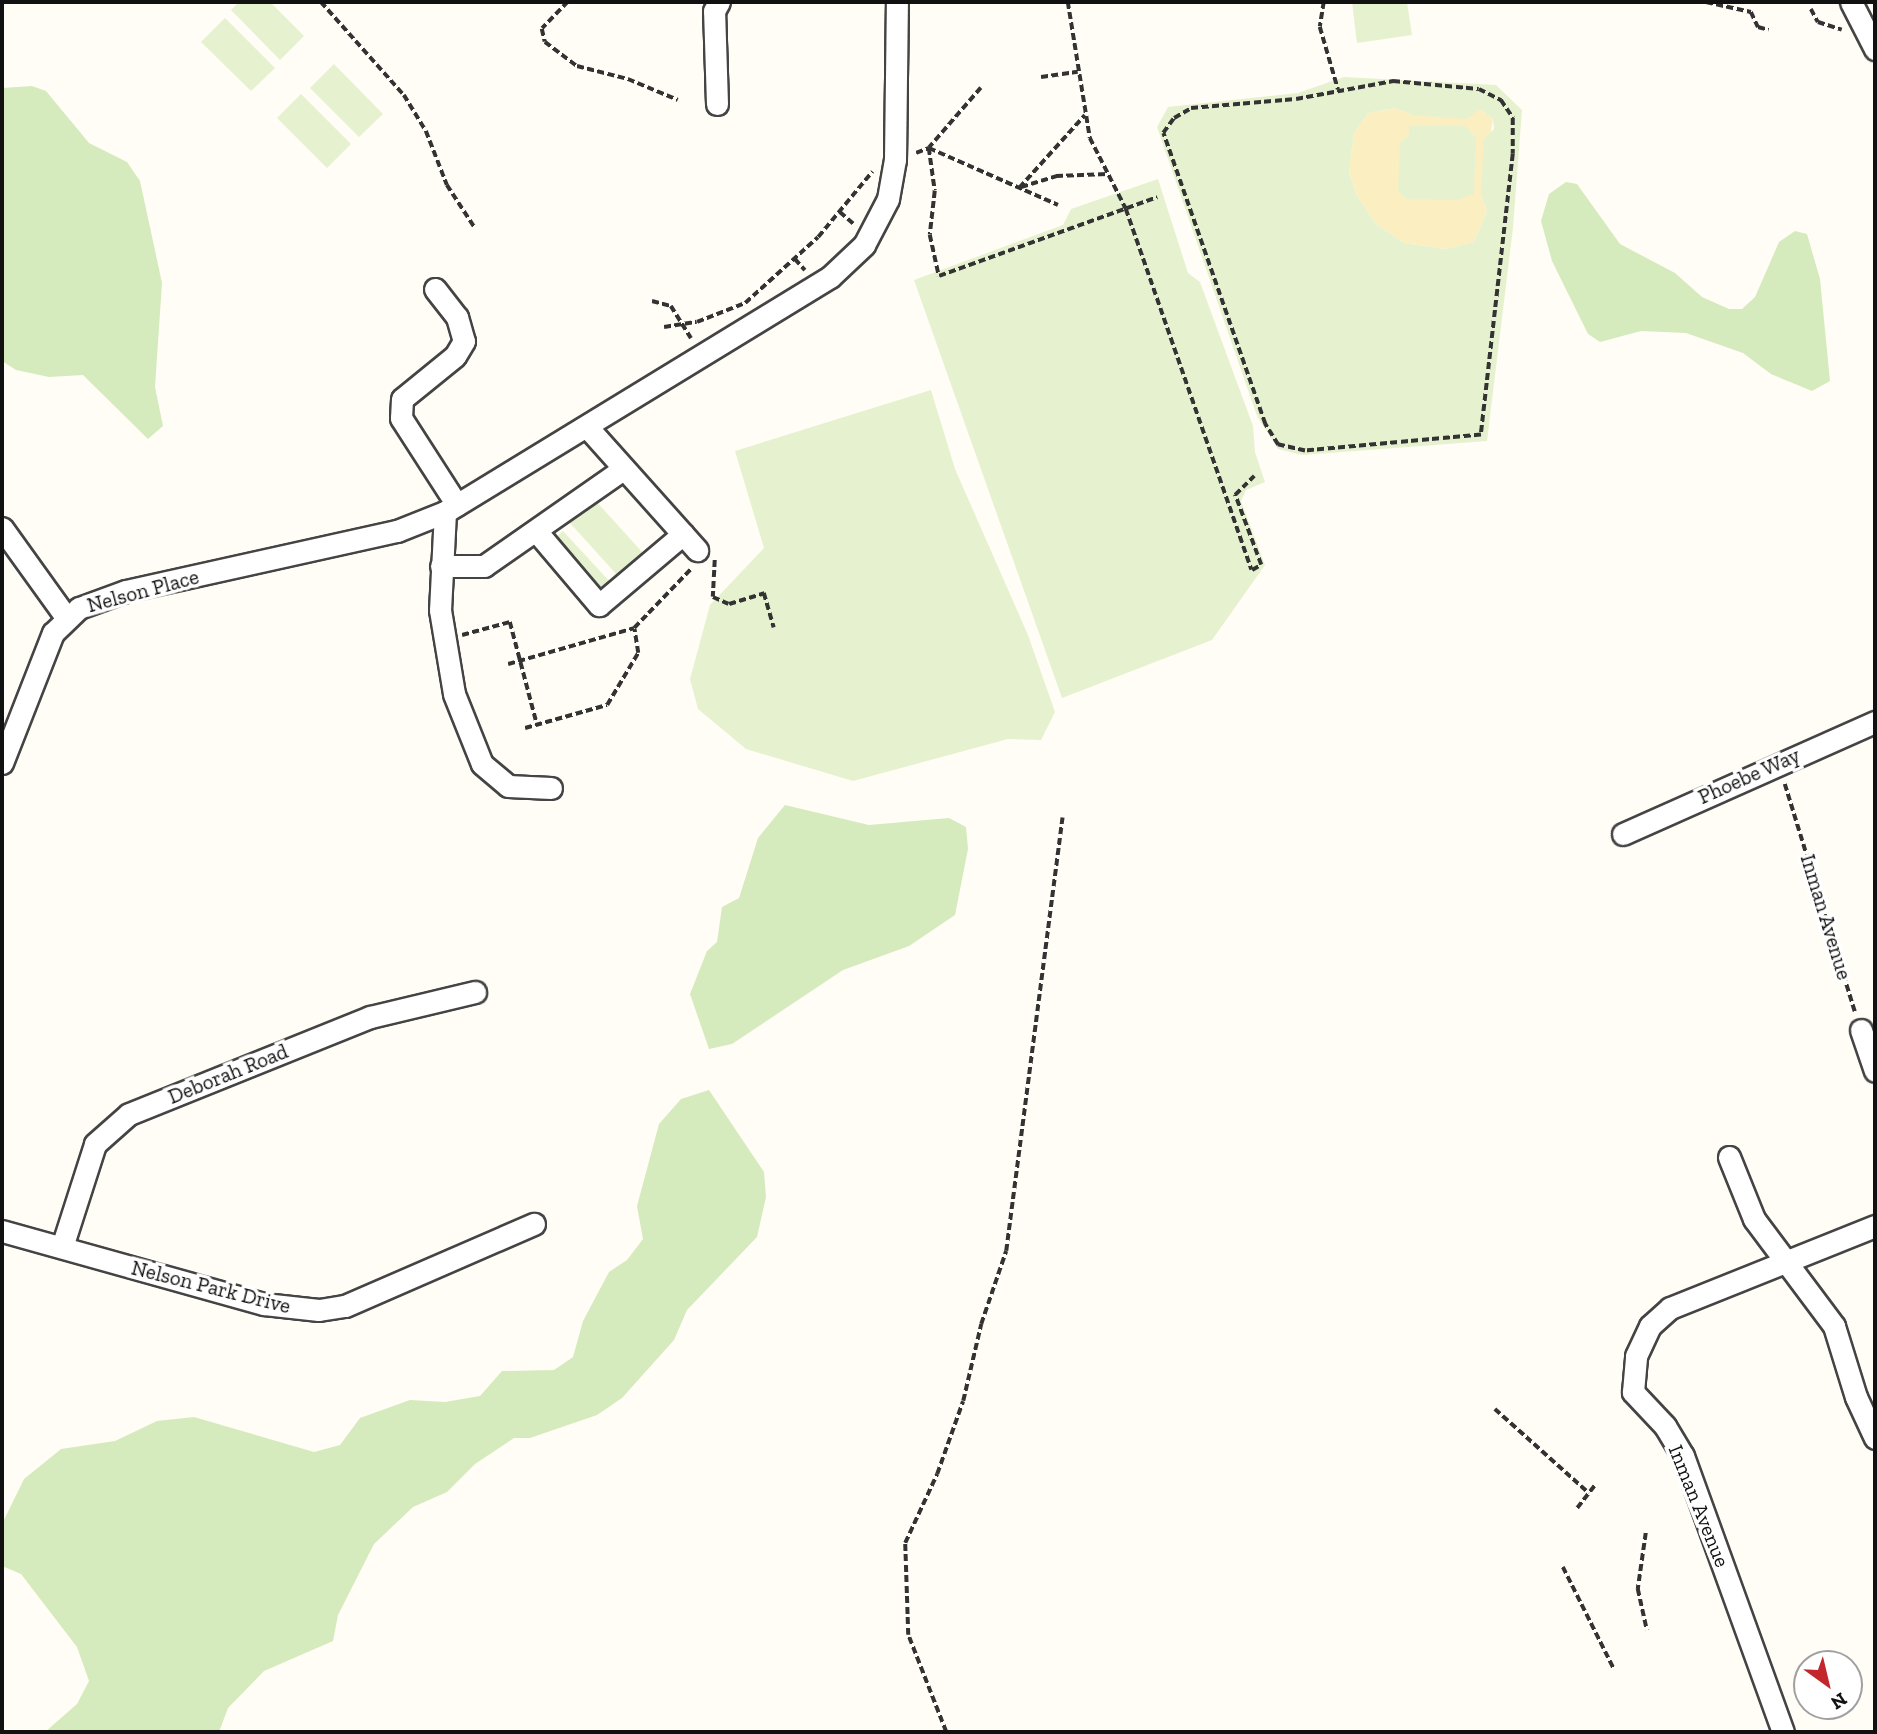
<!DOCTYPE html>
<style>
body{margin:0}
#map{position:relative;width:1877px;height:1734px;overflow:hidden;background:#fffdf5;font-family:"Zilla Slab",serif}
div>[style]{position:absolute}
.green>*{inset:0;background:#d5ebbd}
.sand>*{inset:0;background:#fbeec1}
.pitch>*{inset:0;background:#e6f2cf}
.path>*{height:3.5px;margin-top:-1.75px;transform-origin:0;background:repeating-linear-gradient(90deg,#333 0 7px,transparent 0 10.5px)}
.roads{filter:drop-shadow(2px 0 #444) drop-shadow(-2px 0 #444) drop-shadow(0 2px #444) drop-shadow(0 -2px #444)}
.minor>*{height:21px;margin:-10.5px;padding:0 10.5px;transform-origin:10.5px;border-radius:10.5px;background:#fff}
span{translate:-50% -50%;white-space:nowrap;text-align:center;line-height:1.15;-webkit-text-stroke:7px #fff;paint-order:stroke}
.street-label{font-size:21px;color:#111}
.frame{position:absolute;inset:0;border:4px solid #111;pointer-events:none}
.north{position:absolute;left:1793px;top:1650px;width:70px;height:70px;box-sizing:border-box;background:#fff;border:2px solid #a0a0a0;border-radius:50%;rotate:146deg;font-size:19px;font-weight:700;line-height:28px;text-align:center;color:#111}
.north::after{content:'';display:block;margin:auto;width:24px;height:32px;background:#c4262e;clip-path:polygon(50% 0,100% 100%,50% 72%,0 100%)}
</style>
<div id="map">
<div class="green">
<div style="clip-path:polygon(32px 86px,46px 91px,89px 143px,127px 162px,140px 181px,162px 283px,155px 387px,163px 426px,148px 439px,83px 375px,49px 377px,16px 370px,2px 361px,2px 88px)"></div>
<div style="clip-path:polygon(1566px 182px,1577px 184px,1620px 244px,1675px 273px,1702px 297px,1729px 309px,1742px 309px,1755px 297px,1779px 242px,1795px 231px,1807px 234px,1820px 279px,1830px 381px,1812px 391px,1771px 374px,1743px 353px,1686px 333px,1641px 331px,1600px 342px,1588px 334px,1552px 261px,1541px 221px,1549px 194px)"></div>
<div style="clip-path:polygon(785px 805px,869px 825px,949px 818px,966px 827px,968px 849px,955px 915px,909px 946px,843px 970px,732px 1044px,709px 1049px,690px 994px,707px 951px,717px 942px,722px 907px,739px 898px,758px 838px)"></div>
<div style="clip-path:polygon(709px 1090px,764px 1172px,766px 1197px,757px 1237px,687px 1310px,674px 1340px,622px 1398px,597px 1415px,530px 1438px,514px 1438px,475px 1464px,447px 1492px,413px 1507px,374px 1544px,338px 1615px,333px 1641px,264px 1671px,228px 1708px,219px 1732px,45px 1732px,77px 1704px,89px 1681px,77px 1647px,21px 1574px,2px 1566px,2px 1524px,24px 1479px,61px 1449px,115px 1441px,157px 1421px,194px 1417px,314px 1452px,340px 1445px,360px 1418px,410px 1400px,445px 1402px,480px 1396px,502px 1371px,554px 1370px,573px 1357px,583px 1321px,609px 1272px,627px 1260px,643px 1239px,637px 1206px,659px 1124px,681px 1099px)"></div>
</div>
<div class="sand">
<div style="clip-path:polygon(1395px 108px,1412px 115px,1480px 109px,1493px 119px,1481px 195px,1487px 211px,1474px 242px,1446px 249px,1404px 243px,1376px 224px,1357px 196px,1349px 172px,1354px 133px,1368px 113px)"></div>
</div>
<div class="pitch">
<div style="clip-path:polygon(239px 2px,270px 2px,304px 36px,280px 60px,231px 10px)"></div>
<div style="clip-path:polygon(1352px 2px,1407px 2px,1412px 35px,1357px 43px)"></div>
<div style="clip-path:polygon(225px 18px,275px 68px,251px 91px,201px 42px)"></div>
<div style="clip-path:polygon(334px 64px,383px 114px,359px 137px,310px 88px)"></div>
<div style="clip-path:polygon(evenodd,1344px 77px,1496px 85px,1522px 110px,1513px 228px,1487px 441px,1302px 455px,1278px 449px,1257px 416px,1157px 127px,1168px 107px,1298px 93px,1344px 77px,1395px 108px,1412px 115px,1467px 119px,1480px 109px,1493px 119px,1494px 129px,1484px 139px,1481px 195px,1487px 211px,1474px 242px,1446px 249px,1404px 243px,1376px 224px,1357px 196px,1349px 172px,1354px 133px,1368px 113px,1395px 108px)"></div>
<div style="clip-path:polygon(301px 94px,351px 144px,327px 168px,277px 118px)"></div>
<div style="clip-path:polygon(1409px 125px,1465px 126px,1476px 138px,1474px 194px,1457px 200px,1406px 199px,1398px 191px,1400px 142px,1409px 136px)"></div>
<div style="clip-path:polygon(1158px 179px,1188px 273px,1200px 282px,1253px 426px,1255px 452px,1265px 482px,1246px 490px,1241px 501px,1265px 565px,1212px 640px,1062px 698px,914px 280px,1063px 225px,1071px 209px)"></div>
<div style="clip-path:polygon(931px 390px,955px 469px,1028px 635px,1055px 712px,1041px 740px,1008px 739px,853px 781px,746px 749px,698px 709px,690px 679px,710px 605px,764px 548px,735px 451px)"></div>
<div style="clip-path:polygon(595px 500px,643px 553px,618px 576px,570px 523px)"></div>
<div style="clip-path:polygon(563px 531px,611px 583px,586px 606px,538px 554px)"></div>
</div>
<div class="path">
<div style="left:321px;top:2px;width:125px;rotate:48.3deg"></div>
<div style="left:404px;top:95px;width:42px;rotate:58.6deg"></div>
<div style="left:426px;top:131px;width:58px;rotate:68.7deg"></div>
<div style="left:447px;top:185px;width:51px;rotate:56.9deg"></div>
<div style="left:568px;top:2px;width:37px;rotate:134deg"></div>
<div style="left:542px;top:29px;width:13px;rotate:77deg"></div>
<div style="left:545px;top:42px;width:40px;rotate:37deg"></div>
<div style="left:577px;top:66px;width:53px;rotate:14.3deg"></div>
<div style="left:628px;top:79px;width:54px;rotate:22.8deg"></div>
<div style="left:1068px;top:2px;width:138px;rotate:80.8deg"></div>
<div style="left:1090px;top:138px;width:80px;rotate:63.1deg"></div>
<div style="left:1126px;top:209px;width:382px;rotate:70.8deg"></div>
<div style="left:1252px;top:570px;width:10px;rotate:-29deg"></div>
<div style="left:1261px;top:565px;width:75px;rotate:-110.4deg"></div>
<div style="left:1235px;top:495px;width:27px;rotate:-45deg"></div>
<div style="left:1324px;top:2px;width:25px;rotate:99deg"></div>
<div style="left:1320px;top:27px;width:65px;rotate:73.8deg"></div>
<div style="left:1706px;top:2px;width:46px;rotate:12.5deg"></div>
<div style="left:1751px;top:12px;width:17px;rotate:65deg"></div>
<div style="left:1758px;top:27px;width:11px;rotate:15deg"></div>
<div style="left:1811px;top:9px;width:15px;rotate:62deg"></div>
<div style="left:1818px;top:22px;width:25px;rotate:18deg"></div>
<div style="left:1041px;top:77px;width:37px;rotate:-8deg"></div>
<div style="left:1393px;top:81px;width:86px;rotate:5.3deg"></div>
<div style="left:1479px;top:89px;width:25px;rotate:27deg"></div>
<div style="left:1501px;top:100px;width:22px;rotate:56deg"></div>
<div style="left:1513px;top:118px;width:36px;rotate:90deg"></div>
<div style="left:1513px;top:154px;width:283px;rotate:96.5deg"></div>
<div style="left:1481px;top:435px;width:177px;rotate:174.8deg"></div>
<div style="left:1305px;top:451px;width:28px;rotate:-167deg"></div>
<div style="left:1278px;top:445px;width:25px;rotate:-122deg"></div>
<div style="left:1265px;top:424px;width:308px;rotate:-109.3deg"></div>
<div style="left:1163px;top:133px;width:19px;rotate:-54deg"></div>
<div style="left:1174px;top:118px;width:20px;rotate:-30deg"></div>
<div style="left:1191px;top:108px;width:105px;rotate:-4.9deg"></div>
<div style="left:1296px;top:99px;width:99px;rotate:-10.5deg"></div>
<div style="left:981px;top:88px;width:79px;rotate:130.9deg"></div>
<div style="left:929px;top:148px;width:43px;rotate:82.1deg"></div>
<div style="left:935px;top:191px;width:44px;rotate:96.5deg"></div>
<div style="left:930px;top:235px;width:42px;rotate:77.6deg"></div>
<div style="left:939px;top:276px;width:232px;rotate:-19.9deg"></div>
<div style="left:916px;top:153px;width:14px;rotate:-21deg"></div>
<div style="left:929px;top:148px;width:141px;rotate:23.8deg"></div>
<div style="left:1021px;top:187px;width:37px;rotate:-17deg"></div>
<div style="left:1056px;top:176px;width:52px;rotate:-2.2deg"></div>
<div style="left:1019px;top:188px;width:98px;rotate:-47.9deg"></div>
<div style="left:840px;top:212px;width:18px;rotate:41deg"></div>
<div style="left:795px;top:259px;width:15px;rotate:48deg"></div>
<div style="left:652px;top:301px;width:20px;rotate:15deg"></div>
<div style="left:671px;top:306px;width:38px;rotate:58deg"></div>
<div style="left:664px;top:327px;width:33px;rotate:-9deg"></div>
<div style="left:697px;top:322px;width:52px;rotate:-21.6deg"></div>
<div style="left:745px;top:303px;width:98px;rotate:-42.1deg"></div>
<div style="left:818px;top:237px;width:85px;rotate:-50.3deg"></div>
<div style="left:715px;top:560px;width:37px;rotate:93deg"></div>
<div style="left:713px;top:597px;width:17px;rotate:24deg"></div>
<div style="left:729px;top:604px;width:37px;rotate:-17deg"></div>
<div style="left:764px;top:593px;width:36px;rotate:74deg"></div>
<div style="left:462px;top:635px;width:50px;rotate:-15.2deg"></div>
<div style="left:510px;top:622px;width:106px;rotate:75.2deg"></div>
<div style="left:508px;top:664px;width:131px;rotate:-15.9deg"></div>
<div style="left:634px;top:628px;width:83px;rotate:-46deg"></div>
<div style="left:525px;top:728px;width:85px;rotate:-15.7deg"></div>
<div style="left:607px;top:705px;width:61px;rotate:-59.2deg"></div>
<div style="left:638px;top:653px;width:24px;rotate:-99deg"></div>
<div style="left:1785px;top:784px;width:238px;rotate:72.9deg"></div>
<div style="left:1495px;top:1409px;width:126px;rotate:41.8deg"></div>
<div style="left:1577px;top:1508px;width:29px;rotate:-52deg"></div>
<div style="left:1646px;top:1533px;width:57px;rotate:98.1deg"></div>
<div style="left:1638px;top:1589px;width:42px;rotate:77.6deg"></div>
<div style="left:1563px;top:1567px;width:114px;rotate:63.4deg"></div>
<div style="left:946px;top:1732px;width:104px;rotate:-111.4deg"></div>
<div style="left:908px;top:1635px;width:92px;rotate:-91.9deg"></div>
<div style="left:905px;top:1543px;width:76px;rotate:-65.1deg"></div>
<div style="left:937px;top:1474px;width:77px;rotate:-70.4deg"></div>
<div style="left:963px;top:1401px;width:79px;rotate:-76.8deg"></div>
<div style="left:981px;top:1324px;width:77px;rotate:-71.1deg"></div>
<div style="left:1006px;top:1251px;width:437px;rotate:-82.6deg"></div>
</div>
<div class="roads">
<div class="minor">
<div style="left:1851px;top:2px;width:53px;rotate:62.9deg"></div>
<div style="left:717px;top:104px;width:93px;rotate:-91.8deg"></div>
<div style="left:714px;top:11px;width:10px;rotate:-61deg"></div>
<div style="left:435px;top:289px;width:36px;rotate:52deg"></div>
<div style="left:457px;top:317px;width:25px;rotate:74deg"></div>
<div style="left:464px;top:341px;width:17px;rotate:121deg"></div>
<div style="left:455px;top:356px;width:68px;rotate:140.9deg"></div>
<div style="left:402px;top:399px;width:19px;rotate:93deg"></div>
<div style="left:401px;top:418px;width:103px;rotate:57.2deg"></div>
<div style="left:588px;top:428px;width:164px;rotate:48.2deg"></div>
<div style="left:445px;top:512px;width:98px;rotate:92.9deg"></div>
<div style="left:440px;top:610px;width:85px;rotate:80.5deg"></div>
<div style="left:454px;top:694px;width:75px;rotate:68.2deg"></div>
<div style="left:482px;top:764px;width:34px;rotate:40deg"></div>
<div style="left:508px;top:786px;width:43px;rotate:2.7deg"></div>
<div style="left:2px;top:528px;width:110px;rotate:54.3deg"></div>
<div style="left:537px;top:532px;width:96px;rotate:49.7deg"></div>
<div style="left:599px;top:605px;width:110px;rotate:-40.2deg"></div>
<div style="left:441px;top:566px;width:43px"></div>
<div style="left:484px;top:566px;width:169px;rotate:-34.9deg"></div>
<div style="left:2px;top:763px;width:140px;rotate:-68.6deg"></div>
<div style="left:53px;top:633px;width:36px;rotate:-44deg"></div>
<div style="left:79px;top:608px;width:50px;rotate:-19.9deg"></div>
<div style="left:126px;top:591px;width:278px;rotate:-12.5deg"></div>
<div style="left:397px;top:531px;width:52px;rotate:-21.6deg"></div>
<div style="left:445px;top:512px;width:451px;rotate:-31.4deg"></div>
<div style="left:830px;top:277px;width:47px;rotate:-43.3deg"></div>
<div style="left:864px;top:245px;width:52px;rotate:-62.4deg"></div>
<div style="left:888px;top:199px;width:40px;rotate:-80deg"></div>
<div style="left:895px;top:160px;width:158px;rotate:-89.3deg"></div>
<div style="left:1623px;top:834px;width:276px;rotate:-24deg"></div>
<div style="left:1861px;top:1030px;width:43px;rotate:71.1deg"></div>
<div style="left:1729px;top:1157px;width:67px;rotate:68deg"></div>
<div style="left:1754px;top:1219px;width:134px;rotate:53.2deg"></div>
<div style="left:1834px;top:1326px;width:74px;rotate:72.8deg"></div>
<div style="left:1856px;top:1397px;width:45px;rotate:65.1deg"></div>
<div style="left:2px;top:1231px;width:272px;rotate:15.6deg"></div>
<div style="left:264px;top:1304px;width:55px;rotate:6.2deg"></div>
<div style="left:319px;top:1310px;width:26px;rotate:-9deg"></div>
<div style="left:345px;top:1306px;width:206px;rotate:-23.5deg"></div>
<div style="left:62px;top:1247px;width:108px;rotate:-72.2deg"></div>
<div style="left:95px;top:1144px;width:45px;rotate:-41.4deg"></div>
<div style="left:129px;top:1114px;width:260px;rotate:-21.9deg"></div>
<div style="left:370px;top:1017px;width:108px;rotate:-13.4deg"></div>
<div style="left:1783px;top:1732px;width:294px;rotate:-109.9deg"></div>
<div style="left:1683px;top:1456px;width:35px;rotate:-121deg"></div>
<div style="left:1665px;top:1426px;width:47px;rotate:-133.3deg"></div>
<div style="left:1633px;top:1392px;width:36px;rotate:-85deg"></div>
<div style="left:1636px;top:1356px;width:33px;rotate:-65deg"></div>
<div style="left:1650px;top:1326px;width:27px;rotate:-42deg"></div>
<div style="left:1670px;top:1308px;width:221px;rotate:-21.8deg"></div>
</div>
</div>
<div class="street-label">
<span style="left:143px;top:591px;rotate:-15deg">Nelson Place</span>
<span style="left:1749px;top:776px;rotate:-24deg">Phoebe Way</span>
<span style="left:1826px;top:917px;rotate:73deg">Inman Avenue</span>
<span style="left:228px;top:1074px;rotate:-22deg">Deborah Road</span>
<span style="left:211px;top:1287px;rotate:14deg">Nelson Park Drive</span>
<span style="left:1699px;top:1506px;rotate:68deg">Inman Avenue</span>
</div>
<div class="frame"></div>
<div class="north">N</div>
</div>
